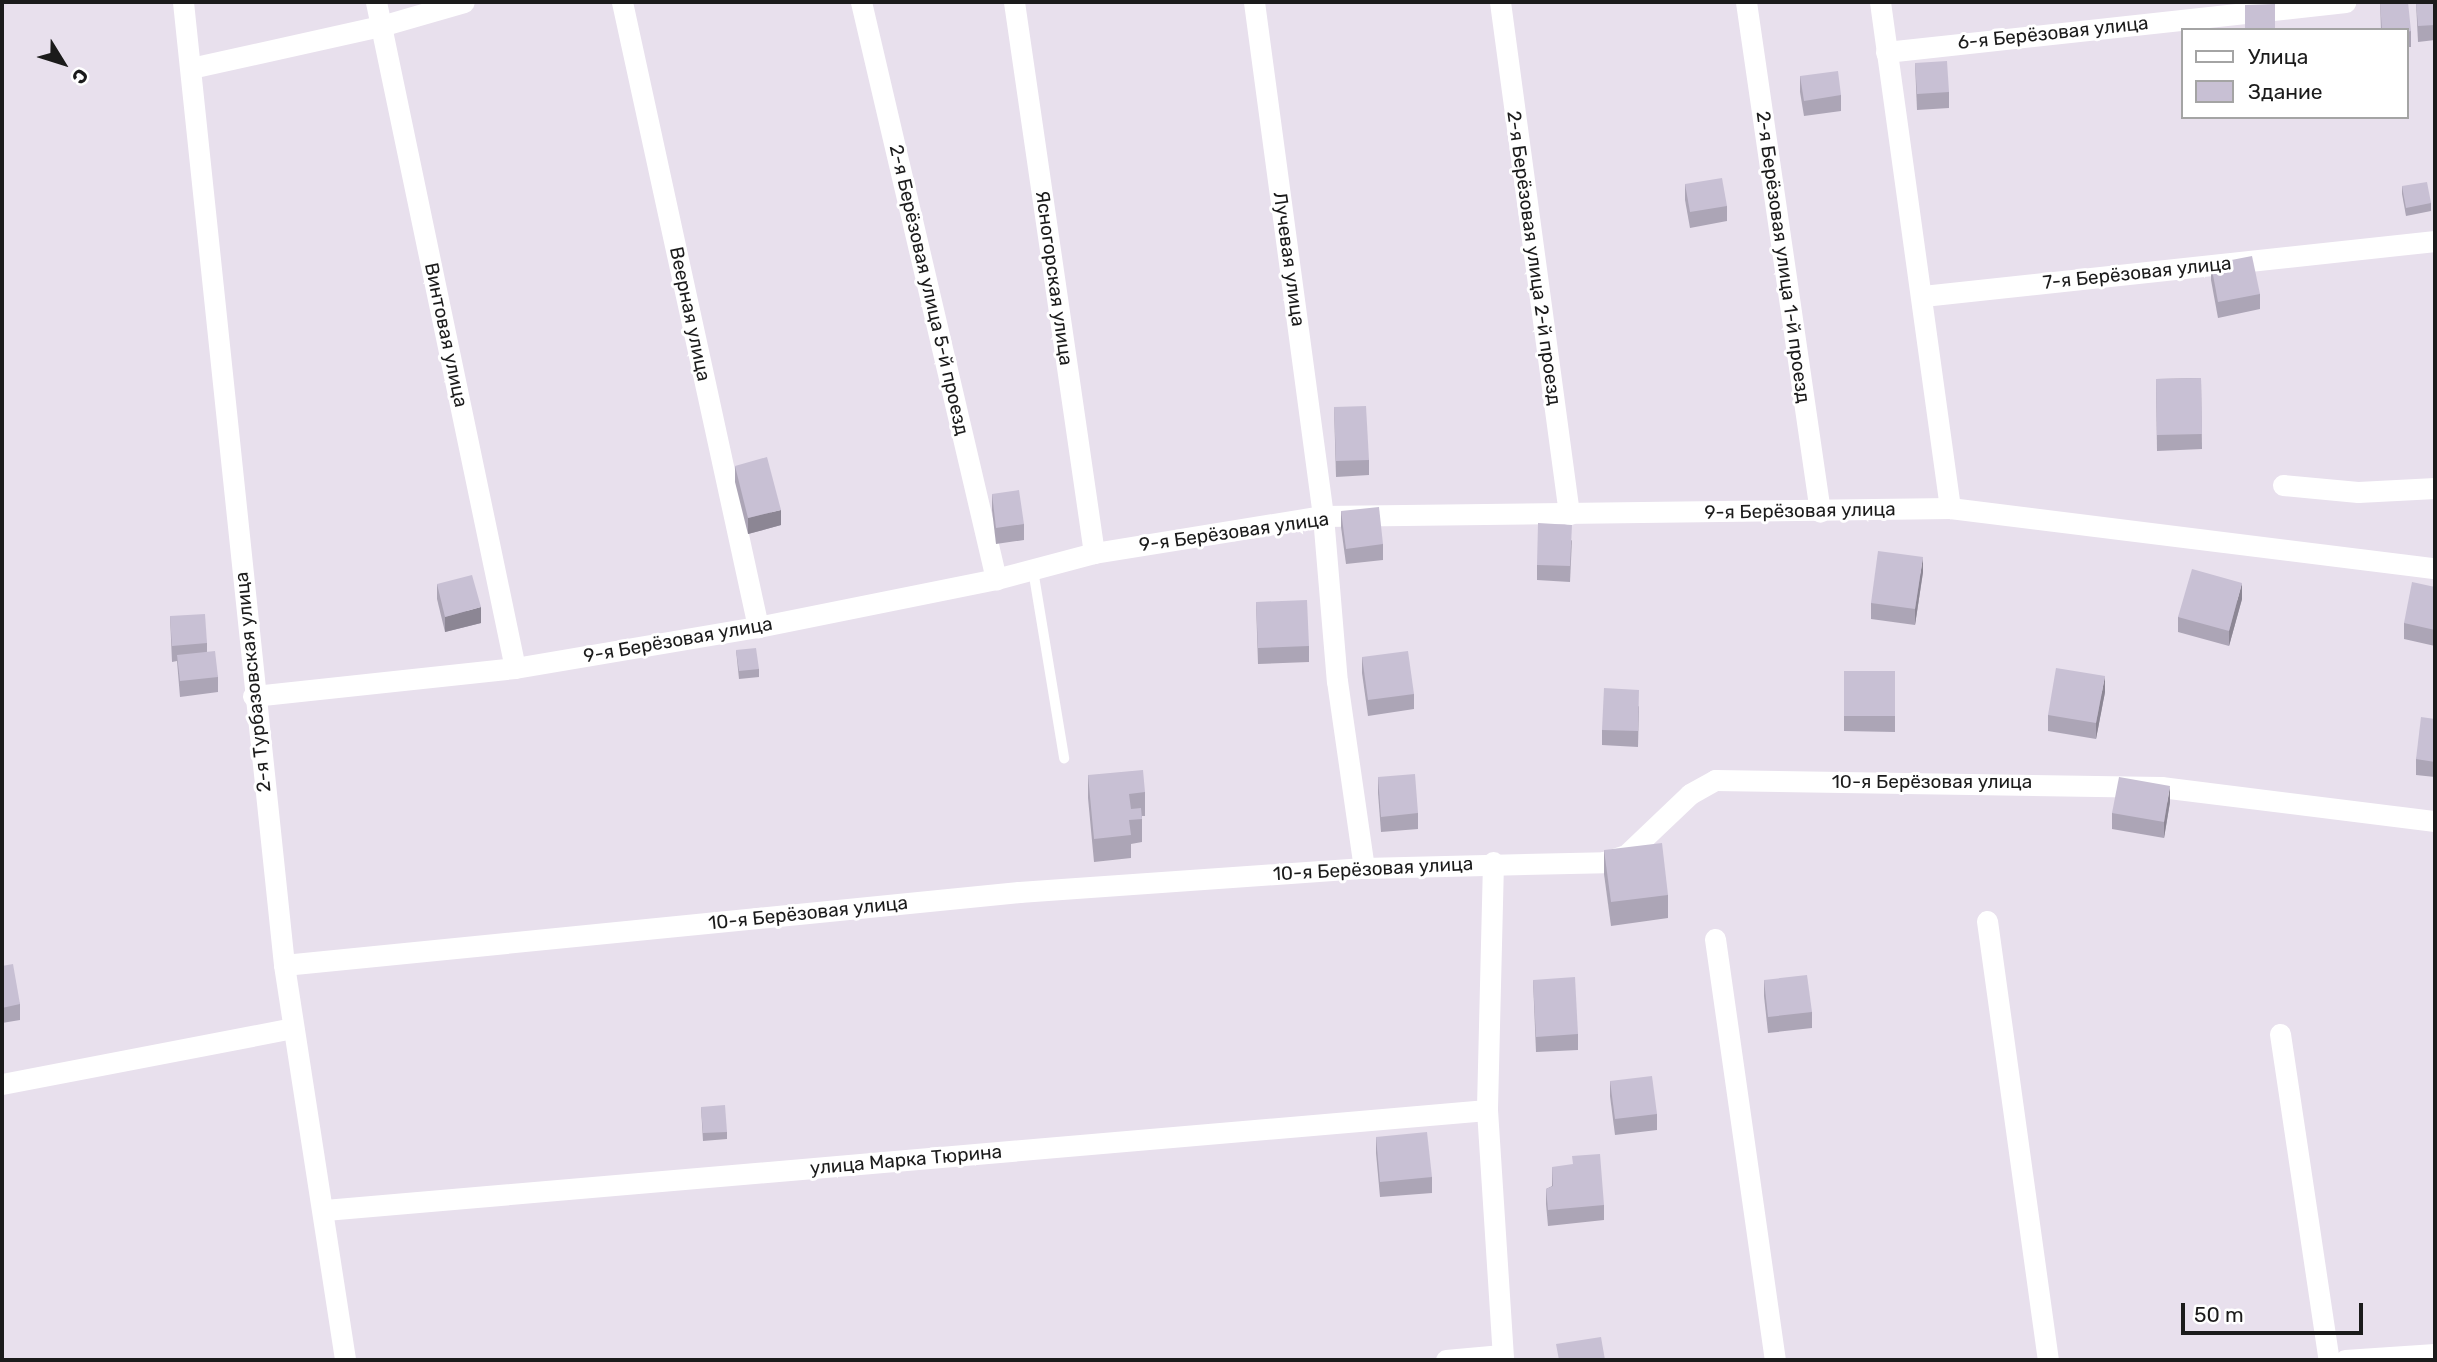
<!DOCTYPE html>
<meta charset="utf-8">
<style>
body{margin:0}
#map{position:relative;width:2437px;height:1362px;overflow:hidden;background:#e8e0ed;font-family:Rubik,sans-serif}
div>[style]{position:absolute}
.service>*{height:10px;margin:-5px;padding:0 5px;transform-origin:5px;border-radius:5px;background:#fff}
.minor>*{height:21px;margin:-10.5px;padding:0 10.5px;transform-origin:10.5px;border-radius:10.5px;background:#fff}
.wall>*{inset:0;background:#aca5b6}
.shaded-wall>*{inset:0;background:#8c8694}
.building>*{inset:0;background:#c8c0d4}
span{translate:-50% -50%;white-space:nowrap;text-align:center;line-height:1.15;-webkit-text-stroke:6px #fff;paint-order:stroke}
.street-label{font-size:19px;color:#1b1b1b}
.frame{position:absolute;inset:0;border:4px solid #1b1b1b;pointer-events:none}
.legend{position:absolute;left:2181px;top:28px;width:228px;height:91px;box-sizing:border-box;background:#fff;border:2px solid #a4a4a4;margin:0;padding:9px 12px;list-style:none;font-size:21px;color:#1b1b1b}
.legend li{display:flex;align-items:center;gap:14px;height:35px}
.legend b{width:35px;border:2px solid #a4a4a4}
.north{position:absolute;left:28px;top:28px;width:70px;height:70px;-webkit-text-stroke:5px #fff;paint-order:stroke;rotate:128deg;font-size:19px;font-weight:700;line-height:28px;text-align:center;color:#1b1b1b}
.north::after{content:'';display:block;margin:auto;width:24px;height:32px;background:#1b1b1b;clip-path:polygon(50% 0,100% 100%,50% 72%,0 100%)}
.scale{position:absolute;left:2181px;top:1303px;width:182px;height:32px;box-sizing:border-box;border:4px solid #1b1b1b;border-top:0;padding-left:9px;font-size:21px;line-height:24px;white-space:nowrap;color:#1b1b1b;-webkit-text-stroke:5px #fff;paint-order:stroke}
</style>
<div id="map">
<div class="service">
<div style="left:1033px;top:570px;width:191px;rotate:80.6deg"></div>
</div>
<div class="minor">
<div style="left:183px;top:2px;width:968px;rotate:84.01deg"></div>
<div style="left:284px;top:965px;width:400px;rotate:81.2deg"></div>
<div style="left:376px;top:2px;width:680px;rotate:78.21deg"></div>
<div style="left:622px;top:2px;width:640px;rotate:77.72deg"></div>
<div style="left:861px;top:2px;width:593px;rotate:76.83deg"></div>
<div style="left:1014px;top:2px;width:557px;rotate:81.74deg"></div>
<div style="left:1254px;top:2px;width:519px;rotate:82.35deg"></div>
<div style="left:1323px;top:516px;width:166px;rotate:85.2deg"></div>
<div style="left:1337px;top:681px;width:189px;rotate:81.8deg"></div>
<div style="left:1500px;top:2px;width:517px;rotate:82.32deg"></div>
<div style="left:1746px;top:2px;width:515px;rotate:81.74deg"></div>
<div style="left:1880px;top:2px;width:511px;rotate:82.12deg"></div>
<div style="left:1886px;top:52px;width:462px;rotate:-6.2deg"></div>
<div style="left:191px;top:68px;width:195px;rotate:-12.5deg"></div>
<div style="left:381px;top:26px;width:86px;rotate:-16.1deg"></div>
<div style="left:1923px;top:296px;width:515px;rotate:-6.13deg"></div>
<div style="left:2283px;top:485px;width:75px;rotate:5.3deg"></div>
<div style="left:2358px;top:492px;width:77px;rotate:-3deg"></div>
<div style="left:253px;top:696px;width:263px;rotate:-6.1deg"></div>
<div style="left:515px;top:668px;width:246px;rotate:-9.6deg"></div>
<div style="left:758px;top:627px;width:243px;rotate:-11.4deg"></div>
<div style="left:996px;top:579px;width:101px;rotate:-14.9deg"></div>
<div style="left:1094px;top:553px;width:232px;rotate:-9.2deg"></div>
<div style="left:1323px;top:516px;width:627px;rotate:-0.73deg"></div>
<div style="left:1950px;top:508px;width:489px;rotate:7.1deg"></div>
<div style="left:1493px;top:862px;width:248px;rotate:91.4deg"></div>
<div style="left:1487px;top:1110px;width:251px;rotate:86.3deg"></div>
<div style="left:1987px;top:921px;width:443px;rotate:82.1deg"></div>
<div style="left:1715px;top:939px;width:425px;rotate:81.9deg"></div>
<div style="left:284px;top:965px;width:739px;rotate:-5.67deg"></div>
<div style="left:1019px;top:892px;width:346px;rotate:-4deg"></div>
<div style="left:1364px;top:868px;width:240px;rotate:-1.4deg"></div>
<div style="left:1604px;top:862px;width:23px;rotate:-18deg"></div>
<div style="left:1626px;top:855px;width:88px;rotate:-43.6deg"></div>
<div style="left:1690px;top:794px;width:29px;rotate:-29deg"></div>
<div style="left:1715px;top:780px;width:446px;rotate:0.9deg"></div>
<div style="left:2161px;top:787px;width:276px;rotate:7.1deg"></div>
<div style="left:2280px;top:1034px;width:330px;rotate:81.5deg"></div>
<div style="left:2px;top:1084px;width:296px;rotate:-10.9deg"></div>
<div style="left:325px;top:1210px;width:1166px;rotate:-4.92deg"></div>
<div style="left:1446px;top:1360px;width:56px;rotate:-5.1deg"></div>
<div style="left:2345px;top:1360px;width:90px;rotate:-3.8deg"></div>
</div>
<div class="wall">
<div style="clip-path:polygon(2380px 2px,2411px 31px,2411px 47px,2407px 47px,2407px 30px,2381px 30px)"></div>
<div style="clip-path:polygon(2416px 2px,2435px 2px,2435px 40px,2418px 42px)"></div>
<div style="clip-path:polygon(1915px 63px,1949px 92px,1949px 108px,1917px 110px)"></div>
<div style="clip-path:polygon(1800px 76px,1841px 95px,1841px 111px,1804px 116px,1800px 92px)"></div>
<div style="clip-path:polygon(1685px 184px,1727px 206px,1727px 221px,1690px 228px,1685px 200px)"></div>
<div style="clip-path:polygon(2402px 186px,2431px 203px,2431px 211px,2406px 216px,2402px 194px)"></div>
<div style="clip-path:polygon(2211px 264px,2260px 294px,2260px 309px,2218px 318px,2211px 280px)"></div>
<div style="clip-path:polygon(2201px 378px,2202px 449px,2157px 451px,2156px 379px)"></div>
<div style="clip-path:polygon(1334px 407px,1369px 460px,1369px 475px,1336px 477px)"></div>
<div style="clip-path:polygon(735px 466px,781px 525px,748px 534px,735px 482px)"></div>
<div style="clip-path:polygon(992px 494px,1024px 524px,1024px 540px,996px 544px,992px 510px)"></div>
<div style="clip-path:polygon(1341px 511px,1383px 544px,1383px 560px,1346px 564px,1341px 527px)"></div>
<div style="clip-path:polygon(1572px 540px,1570px 582px,1537px 580px,1537px 565px)"></div>
<div style="clip-path:polygon(1923px 572px,1915px 625px,1871px 619px,1871px 603px)"></div>
<div style="clip-path:polygon(437px 584px,481px 623px,445px 632px,437px 599px)"></div>
<div style="clip-path:polygon(2435px 587px,2435px 646px,2404px 639px,2404px 623px)"></div>
<div style="clip-path:polygon(2242px 599px,2229px 646px,2178px 632px,2178px 617px)"></div>
<div style="clip-path:polygon(1256px 602px,1309px 646px,1309px 662px,1258px 664px)"></div>
<div style="clip-path:polygon(170px 616px,207px 643px,207px 652px,218px 677px,218px 692px,180px 697px,177px 661px,172px 662px)"></div>
<div style="clip-path:polygon(736px 650px,759px 669px,759px 677px,739px 679px)"></div>
<div style="clip-path:polygon(1362px 657px,1414px 694px,1414px 709px,1368px 716px,1362px 673px)"></div>
<div style="clip-path:polygon(1844px 671px,1895px 671px,1895px 732px,1844px 731px)"></div>
<div style="clip-path:polygon(2105px 692px,2096px 739px,2048px 731px,2048px 715px)"></div>
<div style="clip-path:polygon(1639px 706px,1638px 747px,1602px 745px,1602px 730px)"></div>
<div style="clip-path:polygon(2435px 719px,2435px 777px,2416px 775px,2416px 759px)"></div>
<div style="clip-path:polygon(1088px 775px,1145px 792px,1145px 816px,1142px 816px,1142px 842px,1131px 844px,1131px 858px,1094px 862px,1088px 798px)"></div>
<div style="clip-path:polygon(1378px 777px,1418px 813px,1418px 829px,1381px 832px,1378px 793px)"></div>
<div style="clip-path:polygon(2170px 802px,2164px 838px,2112px 829px,2112px 813px)"></div>
<div style="clip-path:polygon(1604px 850px,1668px 895px,1668px 918px,1611px 926px,1604px 874px)"></div>
<div style="clip-path:polygon(2px 966px,20px 1004px,20px 1020px,2px 1023px)"></div>
<div style="clip-path:polygon(1533px 980px,1578px 1034px,1578px 1050px,1536px 1052px)"></div>
<div style="clip-path:polygon(1764px 980px,1812px 1012px,1812px 1028px,1768px 1033px,1764px 996px)"></div>
<div style="clip-path:polygon(1610px 1081px,1657px 1114px,1657px 1130px,1615px 1135px,1610px 1096px)"></div>
<div style="clip-path:polygon(701px 1107px,727px 1132px,727px 1139px,703px 1141px)"></div>
<div style="clip-path:polygon(1376px 1137px,1432px 1177px,1432px 1193px,1380px 1197px,1376px 1153px)"></div>
<div style="clip-path:polygon(1552px 1167px,1604px 1205px,1604px 1220px,1548px 1226px,1546px 1204px,1546px 1189px,1552px 1186px)"></div>
</div>
<div class="shaded-wall">
<div style="clip-path:polygon(781px 510px,781px 525px,748px 534px,748px 518px)"></div>
<div style="clip-path:polygon(1923px 557px,1923px 572px,1915px 625px,1915px 609px)"></div>
<div style="clip-path:polygon(2242px 583px,2242px 599px,2229px 646px,2229px 631px)"></div>
<div style="clip-path:polygon(481px 607px,481px 623px,445px 632px,445px 617px)"></div>
<div style="clip-path:polygon(2105px 676px,2105px 692px,2096px 739px,2096px 723px)"></div>
<div style="clip-path:polygon(2170px 786px,2170px 802px,2164px 838px,2164px 822px)"></div>
</div>
<div class="building">
<div style="clip-path:polygon(2380px 2px,2408px 2px,2411px 31px,2407px 32px,2407px 30px,2382px 30px)"></div>
<div style="clip-path:polygon(2416px 2px,2435px 2px,2435px 25px,2418px 26px)"></div>
<div style="clip-path:polygon(2275px 4px,2275px 30px,2245px 30px,2245px 5px)"></div>
<div style="clip-path:polygon(1947px 61px,1949px 92px,1917px 94px,1915px 63px)"></div>
<div style="clip-path:polygon(1838px 71px,1841px 95px,1804px 101px,1800px 76px)"></div>
<div style="clip-path:polygon(1722px 178px,1727px 206px,1690px 212px,1685px 184px)"></div>
<div style="clip-path:polygon(2427px 182px,2431px 203px,2406px 208px,2402px 186px)"></div>
<div style="clip-path:polygon(2252px 256px,2260px 294px,2218px 302px,2211px 264px)"></div>
<div style="clip-path:polygon(2201px 378px,2202px 434px,2157px 435px,2156px 379px)"></div>
<div style="clip-path:polygon(1366px 406px,1369px 460px,1336px 461px,1334px 407px)"></div>
<div style="clip-path:polygon(767px 457px,781px 510px,748px 518px,735px 466px)"></div>
<div style="clip-path:polygon(1019px 490px,1024px 524px,996px 528px,992px 494px)"></div>
<div style="clip-path:polygon(1379px 507px,1383px 544px,1346px 549px,1341px 511px)"></div>
<div style="clip-path:polygon(1538px 523px,1572px 525px,1570px 566px,1537px 565px)"></div>
<div style="clip-path:polygon(1878px 551px,1923px 557px,1915px 609px,1871px 603px)"></div>
<div style="clip-path:polygon(2192px 569px,2242px 583px,2229px 631px,2178px 617px)"></div>
<div style="clip-path:polygon(472px 575px,481px 607px,445px 617px,437px 584px)"></div>
<div style="clip-path:polygon(2412px 582px,2435px 587px,2435px 630px,2404px 623px)"></div>
<div style="clip-path:polygon(1307px 600px,1309px 646px,1258px 648px,1256px 602px)"></div>
<div style="clip-path:polygon(205px 614px,207px 643px,172px 646px,170px 616px)"></div>
<div style="clip-path:polygon(756px 648px,759px 669px,739px 671px,736px 650px)"></div>
<div style="clip-path:polygon(215px 651px,218px 677px,180px 681px,177px 655px)"></div>
<div style="clip-path:polygon(1408px 651px,1414px 694px,1368px 700px,1362px 657px)"></div>
<div style="clip-path:polygon(2056px 668px,2105px 676px,2096px 723px,2048px 715px)"></div>
<div style="clip-path:polygon(1844px 671px,1895px 671px,1895px 716px,1844px 716px)"></div>
<div style="clip-path:polygon(1604px 688px,1639px 690px,1638px 731px,1602px 730px)"></div>
<div style="clip-path:polygon(2421px 717px,2435px 719px,2435px 762px,2416px 759px)"></div>
<div style="clip-path:polygon(1143px 770px,1145px 792px,1129px 794px,1131px 809px,1141px 808px,1142px 819px,1129px 820px,1131px 835px,1094px 839px,1088px 775px)"></div>
<div style="clip-path:polygon(1415px 774px,1418px 813px,1381px 817px,1378px 777px)"></div>
<div style="clip-path:polygon(2119px 777px,2170px 786px,2164px 822px,2112px 813px)"></div>
<div style="clip-path:polygon(1662px 843px,1668px 895px,1611px 902px,1604px 850px)"></div>
<div style="clip-path:polygon(13px 964px,20px 1004px,2px 1008px,2px 966px)"></div>
<div style="clip-path:polygon(1807px 975px,1812px 1012px,1768px 1017px,1764px 980px)"></div>
<div style="clip-path:polygon(1575px 977px,1578px 1034px,1536px 1037px,1533px 980px)"></div>
<div style="clip-path:polygon(1652px 1076px,1657px 1114px,1615px 1119px,1610px 1081px)"></div>
<div style="clip-path:polygon(725px 1105px,727px 1132px,703px 1133px,701px 1107px)"></div>
<div style="clip-path:polygon(1427px 1132px,1432px 1177px,1380px 1182px,1376px 1137px)"></div>
<div style="clip-path:polygon(1600px 1154px,1604px 1205px,1548px 1210px,1546px 1189px,1553px 1186px,1552px 1167px,1573px 1164px,1572px 1156px)"></div>
<div style="clip-path:polygon(1601px 1337px,1605px 1360px,1559px 1360px,1556px 1344px)"></div>
</div>
<div class="street-label">
<span style="left:2053px;top:33px;rotate:-6deg">6-я Берёзовая улица</span>
<span style="left:1783px;top:257px;rotate:82deg">2-я Берёзовая улица 1-й проезд</span>
<span style="left:1534px;top:258px;rotate:82deg">2-я Берёзовая улица 2-й проезд</span>
<span style="left:1289px;top:259px;rotate:82deg">Лучевая улица</span>
<span style="left:2137px;top:273px;rotate:-6deg">7-я Берёзовая улица</span>
<span style="left:1054px;top:278px;rotate:82deg">Ясногорская улица</span>
<span style="left:929px;top:290px;rotate:77deg">2-я Берёзовая улица 5-й проезд</span>
<span style="left:690px;top:314px;rotate:78deg">Веерная улица</span>
<span style="left:446px;top:335px;rotate:78deg">Винтовая улица</span>
<span style="left:1800px;top:511px;rotate:-1deg">9-я Берёзовая улица</span>
<span style="left:1234px;top:532px;rotate:-8deg">9-я Берёзовая улица</span>
<span style="left:678px;top:640px;rotate:-10deg">9-я Берёзовая улица</span>
<span style="left:253px;top:682px;rotate:-96deg">2-я Турбазовская улица</span>
<span style="left:1932px;top:782px">10-я Берёзовая улица</span>
<span style="left:1373px;top:869px;rotate:-3deg">10-я Берёзовая улица</span>
<span style="left:808px;top:913px;rotate:-6deg">10-я Берёзовая улица</span>
<span style="left:906px;top:1160px;rotate:-5deg">улица Марка Тюрина</span>
</div>
<div class="frame"></div>
<ul class="legend">
<li><b style="height:9px;background:#fff"></b>Улица</li>
<li><b style="height:19px;background:#c8c0d4"></b>Здание</li>
</ul>
<div class="north">С</div>
<div class="scale">50 m</div>
</div>
